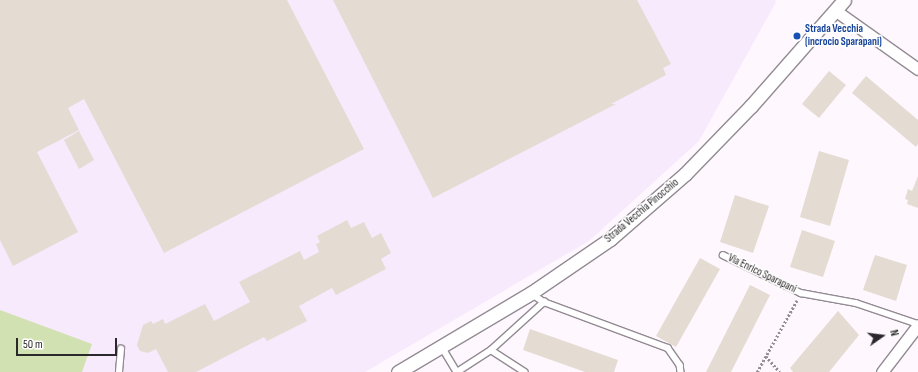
<!DOCTYPE html>
<style>
body{margin:0}
#map{position:relative;width:918px;height:372px;overflow:hidden;background:#fef7fe;font-family:"Sofia Sans Condensed",sans-serif}
div>[style]{position:absolute}
.industrial>*{inset:0;background:#f8eafd}
.green>*{inset:0;background:#d2e1b1}
.building>*{inset:0;background:#e4dbd2}
.path>*{height:2.5px;margin-top:-1.25px;transform-origin:0;background:repeating-linear-gradient(90deg,#948f94 0 2px,transparent 0 4px)}
.roads{filter:drop-shadow(1px 0 #938b93) drop-shadow(-1px 0 #938b93) drop-shadow(0 1px #938b93) drop-shadow(0 -1px #938b93)}
.service>*{height:5.5px;margin:-2.75px;padding:0 2.75px;transform-origin:2.75px;border-radius:2.75px;background:#fff}
.minor>*{height:11px;margin:-5.5px;padding:0 5.5px;transform-origin:5.5px;border-radius:5.5px;background:#fff}
.tertiary>*{height:13px;margin:-6.5px;padding:0 6.5px;transform-origin:6.5px;border-radius:6.5px;background:#fff}
.dots>*{width:11px;height:11px;translate:-50% -50%;box-sizing:border-box;border:2px solid #fff;border-radius:50%}
span{translate:-50% -50%;white-space:nowrap;text-align:center;line-height:1.15;-webkit-text-stroke:3.5px #fff;paint-order:stroke}
.transit-label{font-size:11px;color:#164399;font-weight:700}
.left{translate:0 -50%;text-align:left}
.street-label{font-size:11px;color:#2b282b}
.north{position:absolute;left:862px;top:316px;width:40px;height:40px;-webkit-text-stroke:3px #fff;paint-order:stroke;rotate:76deg;font-size:11px;font-weight:700;line-height:16px;text-align:center;color:#2b282b}
.north::after{content:'';display:block;margin:auto;width:14px;height:18px;background:#2b282b;clip-path:polygon(50% 0,100% 100%,50% 72%,0 100%)}
.scale{position:absolute;left:16px;top:338px;width:101px;height:18px;box-sizing:border-box;border:2px solid #2b282b;border-top:0;padding-left:5px;font-size:12px;line-height:14px;white-space:nowrap;color:#2b282b;-webkit-text-stroke:3px #fff;paint-order:stroke}
</style>
<div id="map">
<div class="industrial">
<div style="clip-path:polygon(0 0,775px 0,776px 2px,699px 141px,589px 241px,365px 372px,0 372px)"></div>
</div>
<div class="green">
<div style="clip-path:polygon(0 310px,92px 344px,82px 372px,0 372px)"></div>
</div>
<div class="building">
<div style="clip-path:polygon(0 0,287px 0,364px 149px,164px 253px,84px 99px,68px 108px,79px 130px,37px 152px,78px 232px,13px 266px,0 240px)"></div>
<div style="clip-path:polygon(333px 0,637px 0,671px 64px,663px 68px,666px 75px,611px 104px,616px 104px,433px 198px)"></div>
<div style="clip-path:polygon(829px 71px,846px 85px,819px 118px,802px 104px)"></div>
<div style="clip-path:polygon(866px 76px,918px 120px,918px 144px,916px 147px,852px 93px)"></div>
<div style="clip-path:polygon(79px 131px,94px 160px,79px 169px,64px 140px)"></div>
<div style="clip-path:polygon(819px 151px,849px 160px,830px 226px,800px 217px)"></div>
<div style="clip-path:polygon(918px 176px,918px 208px,907px 204px,908px 200px,905px 199px,908px 189px,912px 191px)"></div>
<div style="clip-path:polygon(735px 195px,769px 206px,753px 253px,720px 242px)"></div>
<div style="clip-path:polygon(347px 220px,351px 228px,364px 222px,372px 238px,381px 233px,391px 253px,381px 259px,386px 269px,336px 295px,332px 288px,299px 306px,307px 321px,267px 341px,264px 337px,196px 372px,168px 372px,156px 349px,148px 353px,140px 351px,137px 345px,143px 325px,151px 321px,153px 324px,163px 319px,165px 324px,205px 304px,214px 321px,250px 302px,239px 282px,300px 251px,304px 260px,319px 252px,316px 244px,320px 242px,317px 236px)"></div>
<div style="clip-path:polygon(802px 230px,835px 241px,823px 277px,790px 267px)"></div>
<div style="clip-path:polygon(875px 255px,907px 265px,896px 301px,863px 290px)"></div>
<div style="clip-path:polygon(700px 258px,720px 269px,676px 347px,656px 336px)"></div>
<div style="clip-path:polygon(750px 285px,770px 295px,731px 372px,706px 372px)"></div>
<div style="clip-path:polygon(838px 311px,859px 335px,829px 372px,793px 372px,790px 368px)"></div>
<div style="clip-path:polygon(530px 329px,618px 360px,614px 372px,585px 372px,523px 350px)"></div>
</div>
<div class="path">
<div style="left:766px;top:356px;width:21px;rotate:49deg"></div>
<div style="left:757px;top:372px;width:82px;rotate:-60.9deg"></div>
</div>
<div class="roads">
<div class="service">
<div style="left:723px;top:255px;width:87px;rotate:26deg"></div>
<div style="left:801px;top:293px;width:56px;rotate:10.3deg"></div>
<div style="left:856px;top:303px;width:65px;rotate:18.7deg"></div>
<div style="left:531px;top:293px;width:16px;rotate:35deg"></div>
<div style="left:544px;top:302px;width:132px;rotate:20.4deg"></div>
<div style="left:668px;top:348px;width:21px;rotate:55deg"></div>
<div style="left:680px;top:365px;width:7px;rotate:82deg"></div>
<div style="left:442px;top:347px;width:29px;rotate:59deg"></div>
<div style="left:457px;top:372px;width:40px;rotate:-32.9deg"></div>
<div style="left:491px;top:350px;width:40px;rotate:32.9deg"></div>
<div style="left:491px;top:350px;width:72px;rotate:-42.2deg"></div>
<div style="left:119px;top:372px;width:23px;rotate:-85deg"></div>
</div>
<div class="minor">
<div style="left:836px;top:11px;width:100px;rotate:35.3deg"></div>
<div style="left:882px;top:372px;width:59px;rotate:-52.5deg"></div>
</div>
<div class="tertiary">
<div style="left:398px;top:372px;width:155px;rotate:-30.7deg"></div>
<div style="left:531px;top:293px;width:96px;rotate:-34.4deg"></div>
<div style="left:610px;top:239px;width:99px;rotate:-40.9deg"></div>
<div style="left:685px;top:174px;width:95px;rotate:-45.9deg"></div>
<div style="left:751px;top:106px;width:141px;rotate:-48.7deg"></div>
</div>
</div>
<div class="dots">
<div style="left:797px;top:36px;background:#1a4fb4"></div>
</div>
<div class="transit-label">
<span class="left" style="left:805px;top:36px">Strada Vecchia<br>(incrocio Sparapani)</span>
</div>
<div class="street-label">
<span style="left:642px;top:211px;rotate:-40deg">Strada Vecchia Pinocchio</span>
<span style="left:762px;top:274px;rotate:26deg">Via Enrico Sparapani</span>
</div>
<div class="north">N</div>
<div class="scale">50 m</div>
</div>
